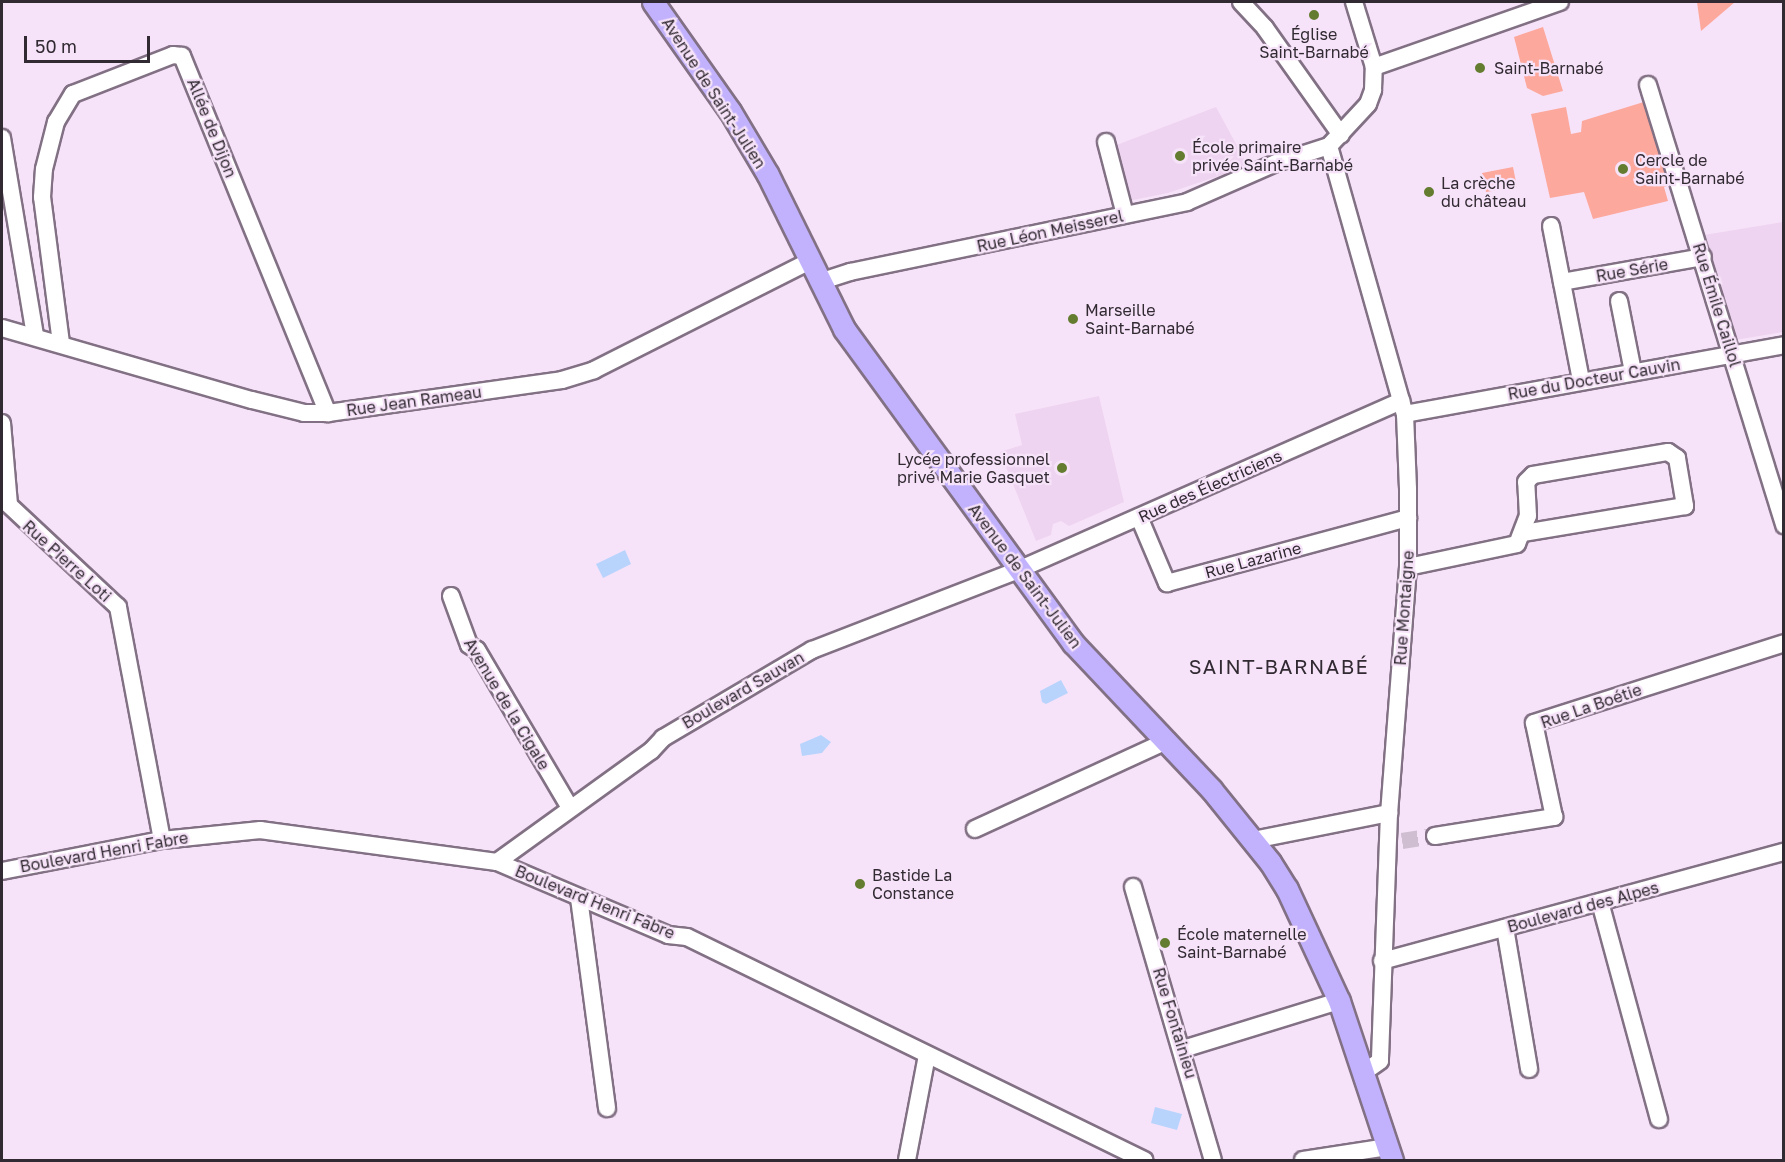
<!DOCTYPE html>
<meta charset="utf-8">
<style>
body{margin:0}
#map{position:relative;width:1785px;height:1162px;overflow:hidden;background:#f7e3f9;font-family:"Golos Text",sans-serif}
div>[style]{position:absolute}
.built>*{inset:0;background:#eed4f0}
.green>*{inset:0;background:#fca89c}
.water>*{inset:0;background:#b9d4fc}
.minor-tunnel>*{height:16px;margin-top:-8px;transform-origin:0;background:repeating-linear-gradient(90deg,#cfbed1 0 16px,transparent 0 24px)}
.roads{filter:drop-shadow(2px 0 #827084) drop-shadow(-2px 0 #827084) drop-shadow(0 2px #827084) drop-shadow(0 -2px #827084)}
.minor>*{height:16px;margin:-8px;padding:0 8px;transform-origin:8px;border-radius:8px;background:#fff}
.major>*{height:21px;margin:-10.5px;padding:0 10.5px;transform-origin:10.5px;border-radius:10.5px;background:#c2b2fd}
.dots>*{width:16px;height:16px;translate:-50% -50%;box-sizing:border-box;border:3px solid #f7e3f9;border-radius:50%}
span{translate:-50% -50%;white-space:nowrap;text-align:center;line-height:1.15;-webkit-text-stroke:4.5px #f7e3f9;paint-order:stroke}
.poi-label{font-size:16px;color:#312a32}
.left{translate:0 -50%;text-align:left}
.right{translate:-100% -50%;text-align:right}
.street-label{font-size:16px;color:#312a32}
.quarter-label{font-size:20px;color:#312a32;letter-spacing:1.5px}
.frame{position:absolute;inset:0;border:3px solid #312a32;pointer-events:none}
.scale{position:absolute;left:24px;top:36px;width:126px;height:27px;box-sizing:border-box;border:3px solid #312a32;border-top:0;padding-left:8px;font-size:18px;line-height:21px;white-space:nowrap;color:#312a32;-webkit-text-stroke:4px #f7e3f9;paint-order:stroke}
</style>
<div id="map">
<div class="built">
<div style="clip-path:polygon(1216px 107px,1248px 166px,1168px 193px,1128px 201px,1114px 146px)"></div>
<div style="clip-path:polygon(1783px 222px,1783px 332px,1735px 340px,1704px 235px)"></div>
<div style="clip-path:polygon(1099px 396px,1124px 502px,1069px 526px,1061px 521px,1053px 524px,1051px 535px,1036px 541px,1000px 452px,1022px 445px,1015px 414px)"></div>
</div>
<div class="green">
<div style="clip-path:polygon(1697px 2px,1735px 2px,1701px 31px)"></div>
<div style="clip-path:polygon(1543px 27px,1563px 91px,1543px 96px,1527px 88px,1514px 37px)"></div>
<div style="clip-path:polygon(1647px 101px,1672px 184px,1664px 187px,1668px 201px,1593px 219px,1584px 192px,1550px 198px,1531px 114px,1566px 107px,1571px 134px,1581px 132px,1582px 121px)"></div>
<div style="clip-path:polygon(1513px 167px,1517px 187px,1486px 192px,1482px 173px)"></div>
</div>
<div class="water">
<div style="clip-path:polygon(625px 550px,631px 564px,603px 578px,596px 564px)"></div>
<div style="clip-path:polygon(1061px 680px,1068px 693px,1046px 704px,1042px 702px,1040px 691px)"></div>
<div style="clip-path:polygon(821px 735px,831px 742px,822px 753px,802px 756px,800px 744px)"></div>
<div style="clip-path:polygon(1155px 1107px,1182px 1114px,1177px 1130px,1151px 1123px)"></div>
</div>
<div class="minor-tunnel">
<div style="left:1402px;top:841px;width:33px;rotate:-9deg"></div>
</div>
<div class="roads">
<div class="minor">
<div style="left:1241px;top:2px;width:35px;rotate:47deg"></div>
<div style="left:1265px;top:28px;width:131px;rotate:54.6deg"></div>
<div style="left:1374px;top:67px;width:197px;rotate:-19.3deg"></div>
<div style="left:1648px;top:85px;width:461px;rotate:72.8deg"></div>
<div style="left:2px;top:138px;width:200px;rotate:80.5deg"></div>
<div style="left:1106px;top:142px;width:75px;rotate:75.4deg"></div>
<div style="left:1329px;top:146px;width:279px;rotate:74.2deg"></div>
<div style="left:1405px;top:414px;width:75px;rotate:87.7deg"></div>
<div style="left:1408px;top:489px;width:78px;rotate:90deg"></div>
<div style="left:1408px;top:567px;width:247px;rotate:94.4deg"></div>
<div style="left:1389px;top:813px;width:248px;rotate:92.1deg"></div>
<div style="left:1380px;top:1061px;width:19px;rotate:145deg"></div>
<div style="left:1551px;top:226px;width:158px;rotate:79deg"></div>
<div style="left:819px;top:282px;width:33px;rotate:-18deg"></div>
<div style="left:850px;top:272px;width:344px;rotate:-11.7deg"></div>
<div style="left:1187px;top:202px;width:97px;rotate:-23.7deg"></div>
<div style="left:1276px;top:163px;width:56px;rotate:-17.8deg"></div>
<div style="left:1329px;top:146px;width:57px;rotate:-47.1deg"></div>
<div style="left:1368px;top:104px;width:15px;rotate:-70deg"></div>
<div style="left:1373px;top:90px;width:23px;rotate:-88deg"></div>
<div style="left:1374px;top:67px;width:68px;rotate:-107.1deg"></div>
<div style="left:1562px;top:282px;width:143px;rotate:-10.1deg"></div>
<div style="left:1619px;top:301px;width:72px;rotate:78.8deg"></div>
<div style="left:2px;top:328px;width:260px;rotate:16.1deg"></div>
<div style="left:252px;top:400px;width:54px;rotate:14deg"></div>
<div style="left:304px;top:413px;width:24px"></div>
<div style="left:328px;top:413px;width:236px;rotate:-8deg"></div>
<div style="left:562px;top:380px;width:34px;rotate:-17deg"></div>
<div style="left:594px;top:370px;width:242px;rotate:-26.8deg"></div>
<div style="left:61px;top:343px;width:147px;rotate:-97.4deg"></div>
<div style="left:42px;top:197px;width:28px;rotate:-86deg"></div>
<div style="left:44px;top:169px;width:49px;rotate:-75.7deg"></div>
<div style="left:56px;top:122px;width:33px;rotate:-59deg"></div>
<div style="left:73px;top:94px;width:107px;rotate:-21.3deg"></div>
<div style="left:173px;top:55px;width:9px;rotate:6deg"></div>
<div style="left:182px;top:56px;width:386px;rotate:67.8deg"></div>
<div style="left:1405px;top:414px;width:385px;rotate:-10.3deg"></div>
<div style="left:2px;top:423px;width:82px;rotate:85.1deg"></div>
<div style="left:9px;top:505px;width:149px;rotate:43.1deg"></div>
<div style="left:118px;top:607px;width:237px;rotate:79.3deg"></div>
<div style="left:1139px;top:517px;width:72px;rotate:67deg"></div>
<div style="left:1167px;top:583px;width:250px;rotate:-15.1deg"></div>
<div style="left:1408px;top:567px;width:111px;rotate:-11.9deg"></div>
<div style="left:1517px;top:544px;width:30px;rotate:-69deg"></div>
<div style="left:1528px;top:516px;width:34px;rotate:-93deg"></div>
<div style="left:1526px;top:482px;width:10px;rotate:-45deg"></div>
<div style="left:1533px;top:475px;width:137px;rotate:-9.7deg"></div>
<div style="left:1668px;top:452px;width:11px;rotate:34deg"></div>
<div style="left:1677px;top:458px;width:49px;rotate:80.5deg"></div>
<div style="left:1685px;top:506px;width:163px;rotate:170.5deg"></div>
<div style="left:451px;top:596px;width:52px;rotate:69.8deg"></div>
<div style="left:469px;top:645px;width:9px;rotate:32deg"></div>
<div style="left:477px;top:650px;width:183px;rotate:59.5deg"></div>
<div style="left:975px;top:829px;width:210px;rotate:-24.7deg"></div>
<div style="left:1435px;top:836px;width:121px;rotate:-9.1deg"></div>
<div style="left:1554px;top:817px;width:96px;rotate:-102deg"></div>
<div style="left:1534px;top:723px;width:262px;rotate:-17.7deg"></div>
<div style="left:1253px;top:840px;width:139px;rotate:-11.2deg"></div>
<div style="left:497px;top:862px;width:190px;rotate:-35.8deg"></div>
<div style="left:651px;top:751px;width:18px;rotate:-47deg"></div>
<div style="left:663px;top:738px;width:173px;rotate:-30.6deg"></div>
<div style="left:812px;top:650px;width:221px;rotate:-21.2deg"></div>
<div style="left:1018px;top:570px;width:419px;rotate:-23.8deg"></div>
<div style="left:2px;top:871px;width:163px;rotate:-11deg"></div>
<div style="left:162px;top:840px;width:99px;rotate:-5.8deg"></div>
<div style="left:260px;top:830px;width:239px;rotate:7.7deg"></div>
<div style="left:497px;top:862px;width:186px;rotate:23.1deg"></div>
<div style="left:668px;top:935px;width:19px;rotate:6deg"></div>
<div style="left:687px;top:937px;width:509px;rotate:26.01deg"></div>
<div style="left:1133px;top:887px;width:284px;rotate:73.7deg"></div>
<div style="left:579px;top:898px;width:212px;rotate:82.4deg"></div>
<div style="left:1600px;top:902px;width:225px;rotate:74.8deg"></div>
<div style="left:1505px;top:928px;width:143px;rotate:80.3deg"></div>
<div style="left:1382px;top:961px;width:417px;rotate:-15.2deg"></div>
<div style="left:1183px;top:1049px;width:163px;rotate:-17.1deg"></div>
<div style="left:907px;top:1160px;width:107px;rotate:-79.2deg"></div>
<div style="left:1303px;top:1160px;width:86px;rotate:-8.7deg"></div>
</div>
<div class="major">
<div style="left:653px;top:2px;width:133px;rotate:54.8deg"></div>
<div style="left:730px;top:111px;width:74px;rotate:59.3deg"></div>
<div style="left:768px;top:175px;width:172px;rotate:63.7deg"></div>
<div style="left:844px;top:329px;width:389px;rotate:53.9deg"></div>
<div style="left:1073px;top:643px;width:201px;rotate:46.6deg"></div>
<div style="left:1211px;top:789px;width:94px;rotate:51.1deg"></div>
<div style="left:1270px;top:862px;width:32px;rotate:58deg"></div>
<div style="left:1287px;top:889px;width:123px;rotate:65.1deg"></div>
<div style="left:1339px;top:1001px;width:168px;rotate:71.6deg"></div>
</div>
</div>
<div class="dots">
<div style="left:1314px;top:15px;background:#637c2f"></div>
<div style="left:1480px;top:68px;background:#637c2f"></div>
<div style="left:1180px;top:156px;background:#637c2f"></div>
<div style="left:1623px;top:169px;background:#637c2f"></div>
<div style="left:1429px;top:192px;background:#637c2f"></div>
<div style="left:1073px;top:319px;background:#637c2f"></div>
<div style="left:1062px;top:468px;background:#637c2f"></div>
<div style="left:860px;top:884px;background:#637c2f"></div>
<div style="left:1165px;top:943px;background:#637c2f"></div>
</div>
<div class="poi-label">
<span style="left:1314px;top:43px">Église<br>Saint-Barnabé</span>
<span class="left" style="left:1494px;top:68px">Saint-Barnabé</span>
<span class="left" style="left:1192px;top:156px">École primaire<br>privée Saint-Barnabé</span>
<span class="left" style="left:1635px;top:169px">Cercle de<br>Saint-Barnabé</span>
<span class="left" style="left:1441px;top:192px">La crèche<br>du château</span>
<span class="left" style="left:1085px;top:319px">Marseille<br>Saint-Barnabé</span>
<span class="right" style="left:1050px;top:468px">Lycée professionnel<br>privé Marie Gasquet</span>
<span class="left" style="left:872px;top:884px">Bastide La<br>Constance</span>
<span class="left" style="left:1177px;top:943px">École maternelle<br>Saint-Barnabé</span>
</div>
<div class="street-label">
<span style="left:714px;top:93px;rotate:57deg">Avenue de Saint-Julien</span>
<span style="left:212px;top:128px;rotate:68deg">Allée de Dijon</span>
<span style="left:1050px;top:231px;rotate:-12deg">Rue Léon Meisserel</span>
<span style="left:1632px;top:270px;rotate:-10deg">Rue Série</span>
<span style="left:1717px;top:305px;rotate:73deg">Rue Émile Caillol</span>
<span style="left:1594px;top:379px;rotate:-10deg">Rue du Docteur Cauvin</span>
<span style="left:414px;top:401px;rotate:-8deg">Rue Jean Rameau</span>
<span style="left:1210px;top:486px;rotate:-24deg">Rue des Électriciens</span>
<span style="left:1253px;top:560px;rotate:-15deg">Rue Lazarine</span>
<span style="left:67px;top:561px;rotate:42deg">Rue Pierre Loti</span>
<span style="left:1025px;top:576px;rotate:53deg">Avenue de Saint-Julien</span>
<span style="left:1404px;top:608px;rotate:-86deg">Rue Montaigne</span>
<span style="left:743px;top:690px;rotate:-30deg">Boulevard Sauvan</span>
<span style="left:507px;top:704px;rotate:59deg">Avenue de la Cigale</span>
<span style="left:1591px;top:706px;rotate:-19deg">Rue La Boétie</span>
<span style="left:104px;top:852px;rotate:-10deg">Boulevard Henri Fabre</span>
<span style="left:595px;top:902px;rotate:22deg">Boulevard Henri Fabre</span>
<span style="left:1583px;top:907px;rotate:-15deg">Boulevard des Alpes</span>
<span style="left:1175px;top:1023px;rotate:73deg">Rue Fontainieu</span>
</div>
<div class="quarter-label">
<span style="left:1279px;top:666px">SAINT-BARNABÉ</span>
</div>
<div class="frame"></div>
<div class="scale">50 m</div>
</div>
